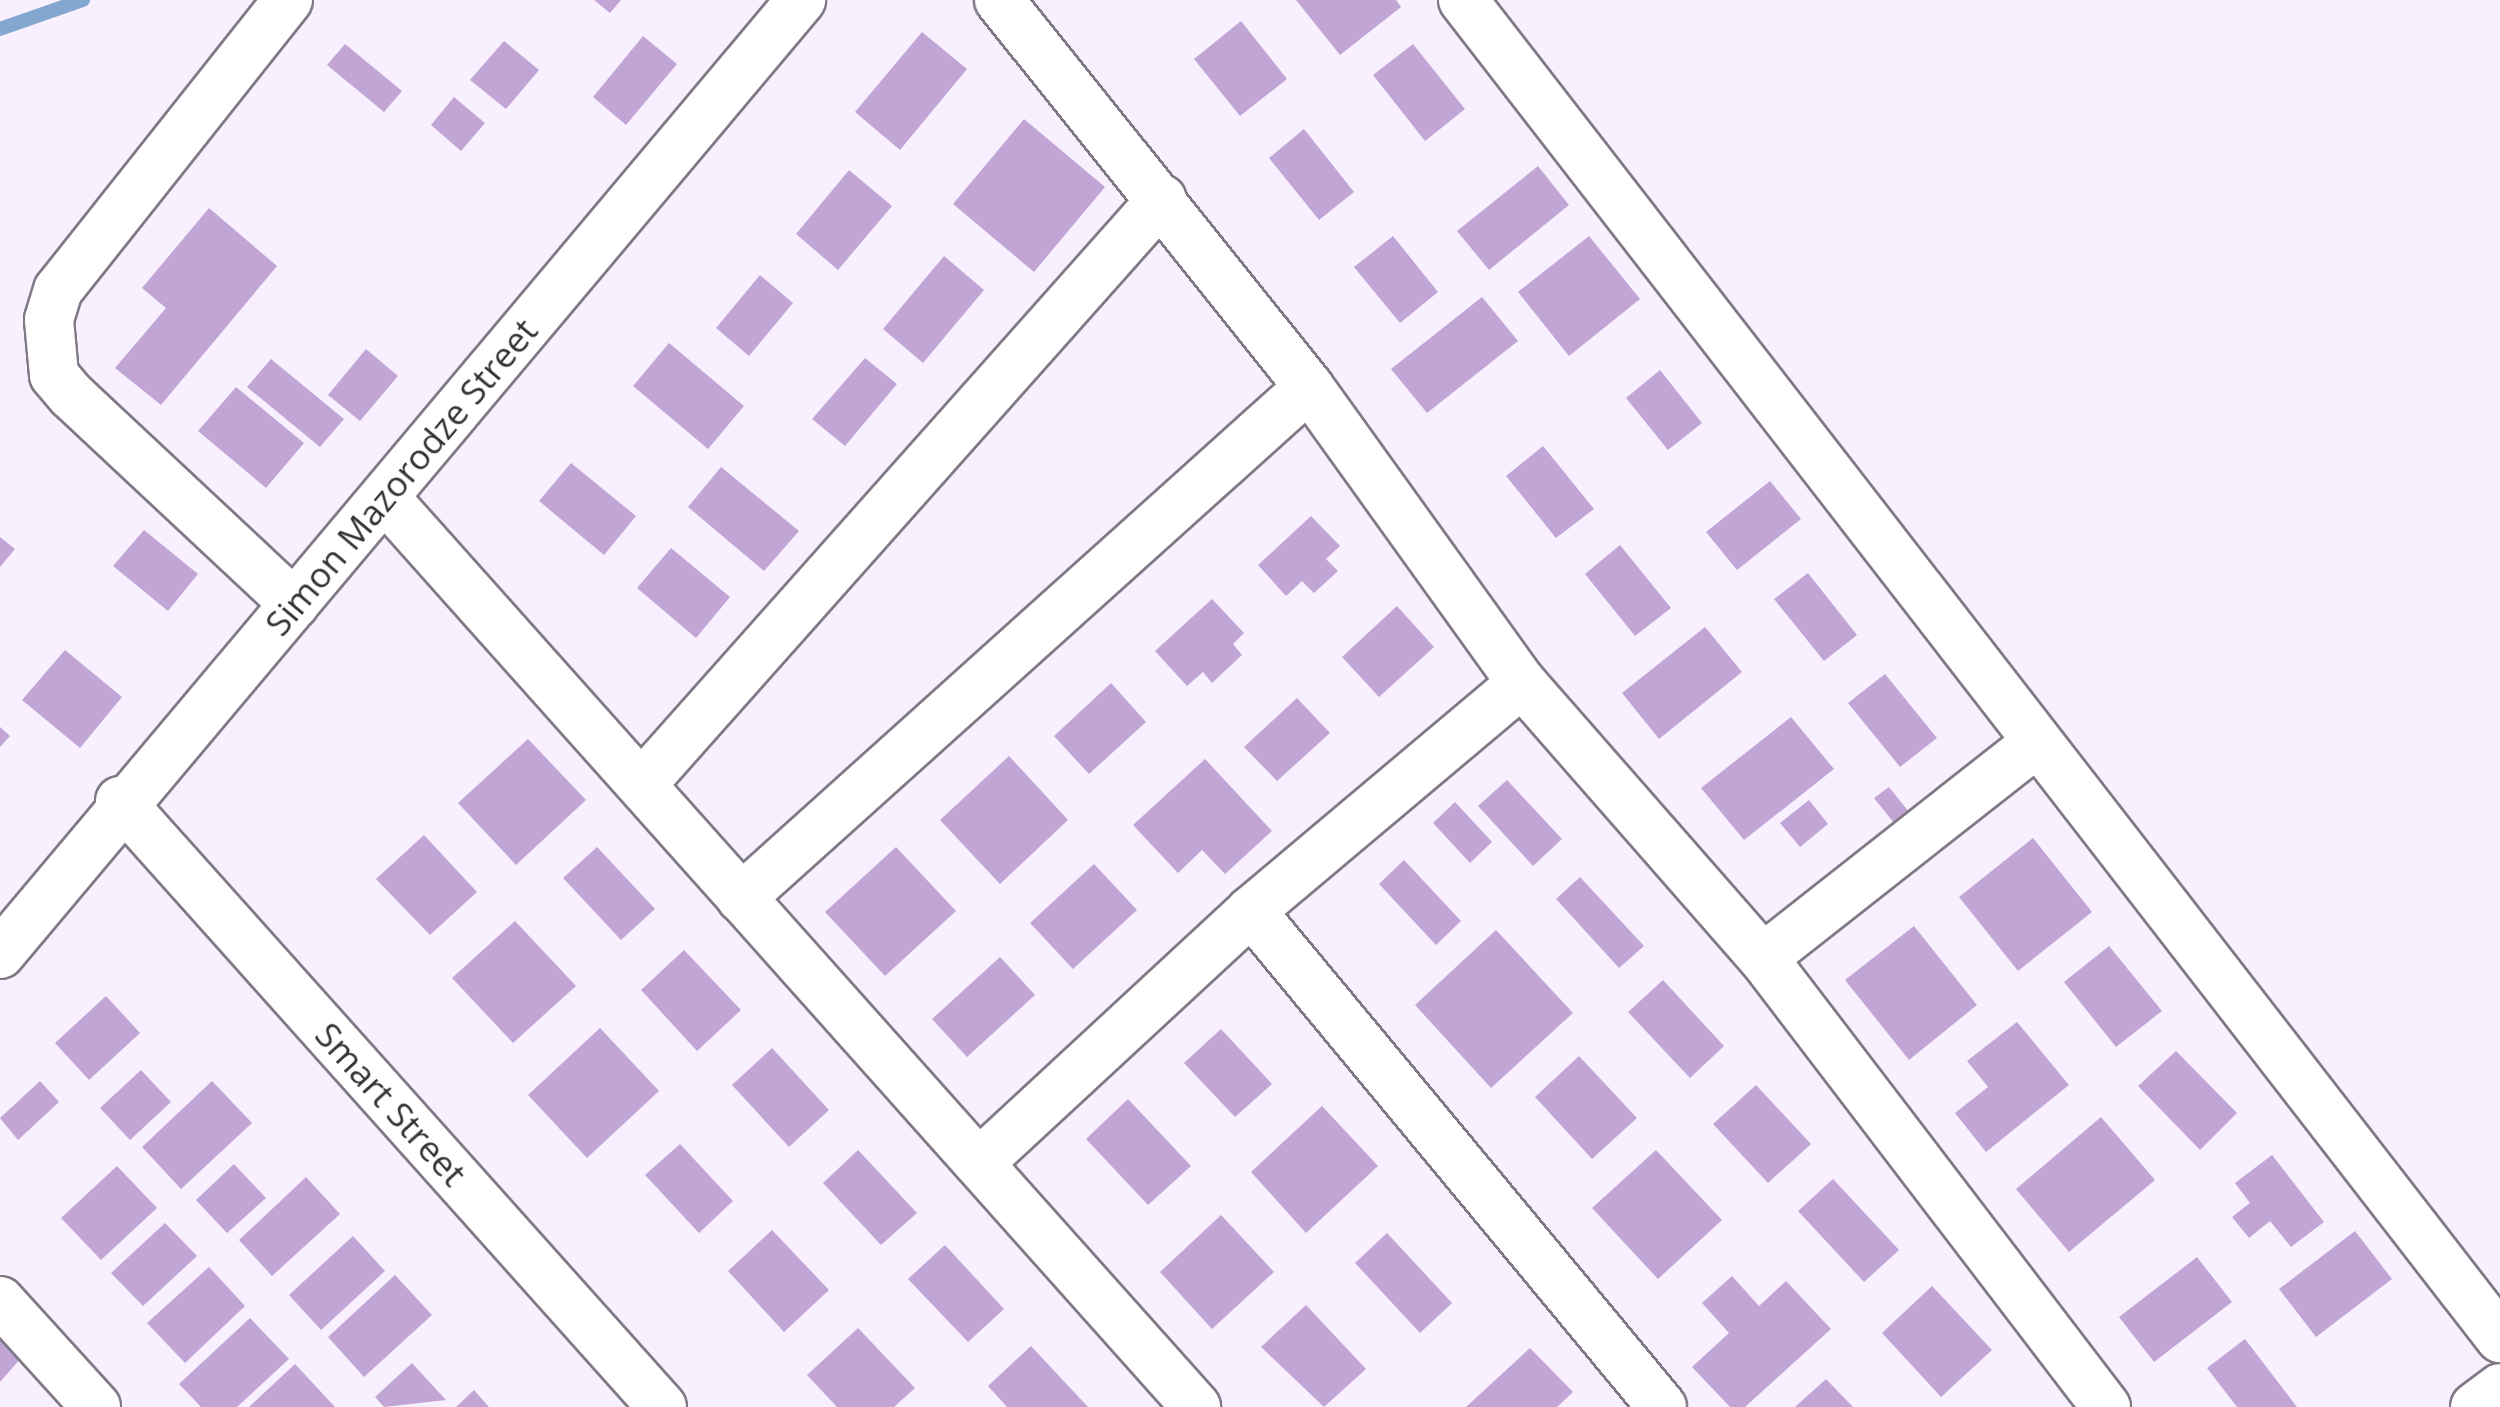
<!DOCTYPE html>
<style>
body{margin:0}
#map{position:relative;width:2500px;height:1407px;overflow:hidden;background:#f8f0fe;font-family:"Open Sans",sans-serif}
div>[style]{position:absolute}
.stream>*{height:14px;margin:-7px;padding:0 7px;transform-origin:7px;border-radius:7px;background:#84a7d0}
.building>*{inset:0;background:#c1a6d5}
.roads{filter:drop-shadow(2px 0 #807986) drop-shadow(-2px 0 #807986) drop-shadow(0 2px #807986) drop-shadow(0 -2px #807986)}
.minor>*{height:48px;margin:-24px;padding:0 24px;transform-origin:24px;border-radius:24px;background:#fff}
span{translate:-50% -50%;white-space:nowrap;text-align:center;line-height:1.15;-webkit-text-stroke:10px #fff;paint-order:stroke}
.street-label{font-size:35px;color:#343137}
</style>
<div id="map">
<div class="stream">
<div style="left:0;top:29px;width:88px;rotate:-19.3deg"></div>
</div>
<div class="building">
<div style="clip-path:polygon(594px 0,621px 0,610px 13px)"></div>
<div style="clip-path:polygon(1296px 0,1396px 0,1401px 7px,1340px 55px)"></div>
<div style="clip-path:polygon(1241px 21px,1287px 79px,1240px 116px,1194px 59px)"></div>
<div style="clip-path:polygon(922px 32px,967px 69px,900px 150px,855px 112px)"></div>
<div style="clip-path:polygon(643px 36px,677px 64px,626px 125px,593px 97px)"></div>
<div style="clip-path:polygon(504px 41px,539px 70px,506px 109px,470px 80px)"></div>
<div style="clip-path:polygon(345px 44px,402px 91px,384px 112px,327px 65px)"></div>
<div style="clip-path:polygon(1413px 44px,1465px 109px,1425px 141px,1373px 75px)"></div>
<div style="clip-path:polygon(454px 97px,485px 123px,461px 151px,431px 125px)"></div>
<div style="clip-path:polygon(1024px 119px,1105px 187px,1034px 272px,953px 204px)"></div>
<div style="clip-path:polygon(1304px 129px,1354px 192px,1319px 220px,1269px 158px)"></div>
<div style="clip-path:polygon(1538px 166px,1569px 205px,1489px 270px,1457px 231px)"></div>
<div style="clip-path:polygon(849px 170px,892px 206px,838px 270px,796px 234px)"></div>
<div style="clip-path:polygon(209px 208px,277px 266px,161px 405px,115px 368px,166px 308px,142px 288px)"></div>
<div style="clip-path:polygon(1393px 236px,1438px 292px,1400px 323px,1354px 267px)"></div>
<div style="clip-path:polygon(1589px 236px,1640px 299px,1569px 356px,1518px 292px)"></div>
<div style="clip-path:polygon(944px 256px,984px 290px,923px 363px,883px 329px)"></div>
<div style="clip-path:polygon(760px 275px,793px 303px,749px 356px,716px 328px)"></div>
<div style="clip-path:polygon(1482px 297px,1518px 341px,1427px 413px,1391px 369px)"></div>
<div style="clip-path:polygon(669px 343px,744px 406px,708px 449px,633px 386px)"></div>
<div style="clip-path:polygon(366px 349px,398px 376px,360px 421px,328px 395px)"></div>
<div style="clip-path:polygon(865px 358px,897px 384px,845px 446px,812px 419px)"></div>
<div style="clip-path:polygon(271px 359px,344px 419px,320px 447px,247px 387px)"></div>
<div style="clip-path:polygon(1660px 370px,1702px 423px,1668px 450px,1626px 398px)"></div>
<div style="clip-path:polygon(236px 387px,304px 443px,266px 488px,198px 431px)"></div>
<div style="clip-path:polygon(1543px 446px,1594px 509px,1556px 538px,1506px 476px)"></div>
<div style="clip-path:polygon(571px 463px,636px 516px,604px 555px,539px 501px)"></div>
<div style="clip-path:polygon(721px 467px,799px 531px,764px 571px,688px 507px)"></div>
<div style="clip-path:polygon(1770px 481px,1801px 519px,1737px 570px,1706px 532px)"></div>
<div style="clip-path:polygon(1311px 516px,1340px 546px,1326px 559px,1338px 571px,1314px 593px,1302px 581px,1286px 596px,1258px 565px)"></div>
<div style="clip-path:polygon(144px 530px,198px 574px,168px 611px,113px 566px)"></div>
<div style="clip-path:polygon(0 537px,15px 549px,0 567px)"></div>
<div style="clip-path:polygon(1620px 545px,1671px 608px,1635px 636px,1585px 574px)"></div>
<div style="clip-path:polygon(671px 548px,730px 597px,696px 638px,637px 588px)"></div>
<div style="clip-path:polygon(1808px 573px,1857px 635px,1824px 661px,1774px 599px)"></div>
<div style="clip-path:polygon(1212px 599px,1244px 633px,1233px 644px,1242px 655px,1212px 683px,1203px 672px,1187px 686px,1155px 651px)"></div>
<div style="clip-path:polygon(1397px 606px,1434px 647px,1379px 697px,1342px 657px)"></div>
<div style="clip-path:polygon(1705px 627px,1742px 672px,1659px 739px,1622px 693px)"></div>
<div style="clip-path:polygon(65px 650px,122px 697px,80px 748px,22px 700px)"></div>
<div style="clip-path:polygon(1885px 674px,1937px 738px,1900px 767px,1848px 703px)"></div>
<div style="clip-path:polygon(1111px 683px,1146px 722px,1089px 774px,1054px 736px)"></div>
<div style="clip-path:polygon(1297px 698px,1330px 733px,1277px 781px,1244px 747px)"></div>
<div style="clip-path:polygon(1791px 717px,1834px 769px,1744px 840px,1701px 788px)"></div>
<div style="clip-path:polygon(0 727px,10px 736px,0 747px)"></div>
<div style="clip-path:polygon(528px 739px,586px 800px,516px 865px,458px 803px)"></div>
<div style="clip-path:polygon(1009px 756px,1068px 820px,1000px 884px,940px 820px)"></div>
<div style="clip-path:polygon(1205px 759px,1272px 831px,1225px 874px,1202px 850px,1178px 873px,1133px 825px)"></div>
<div style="clip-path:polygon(1507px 780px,1562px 839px,1533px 866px,1478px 806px)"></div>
<div style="clip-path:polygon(1889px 787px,1912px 816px,1898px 828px,1874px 798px)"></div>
<div style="clip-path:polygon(1809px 800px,1828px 824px,1800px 847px,1780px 823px)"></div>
<div style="clip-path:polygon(1455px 802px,1492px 842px,1470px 863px,1433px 823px)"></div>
<div style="clip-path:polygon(424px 835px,477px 892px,430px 935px,376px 879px)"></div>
<div style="clip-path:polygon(2033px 838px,2092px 912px,2018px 971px,1959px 897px)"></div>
<div style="clip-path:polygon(597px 847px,655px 909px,621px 940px,563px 878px)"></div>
<div style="clip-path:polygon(896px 847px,956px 911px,885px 976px,825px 912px)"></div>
<div style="clip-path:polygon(1404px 860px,1461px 921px,1436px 945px,1379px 884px)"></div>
<div style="clip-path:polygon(1094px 864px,1137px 910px,1073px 969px,1030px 923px)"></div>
<div style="clip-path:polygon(1580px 877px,1644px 946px,1619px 968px,1556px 899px)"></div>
<div style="clip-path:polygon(515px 921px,576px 986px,513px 1043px,452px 978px)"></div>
<div style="clip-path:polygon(1914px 926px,1977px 1005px,1909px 1060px,1845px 980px)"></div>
<div style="clip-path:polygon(1496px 930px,1573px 1013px,1491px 1088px,1415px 1005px)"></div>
<div style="clip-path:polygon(2109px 946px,2162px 1011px,2116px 1047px,2064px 982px)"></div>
<div style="clip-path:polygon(684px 950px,741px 1010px,697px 1051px,641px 990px)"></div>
<div style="clip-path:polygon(1000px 957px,1035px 995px,967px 1057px,932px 1019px)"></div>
<div style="clip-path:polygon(1663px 980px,1724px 1046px,1690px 1078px,1628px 1012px)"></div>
<div style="clip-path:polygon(106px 996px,140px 1033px,89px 1080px,55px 1043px)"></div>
<div style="clip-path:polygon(2017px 1022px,2069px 1085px,1986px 1152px,1955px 1113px,1988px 1087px,1967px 1061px)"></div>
<div style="clip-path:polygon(600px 1028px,659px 1091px,587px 1158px,528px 1095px)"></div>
<div style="clip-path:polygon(1221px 1029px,1272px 1084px,1235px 1117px,1184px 1063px)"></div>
<div style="clip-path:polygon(772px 1048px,829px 1110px,789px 1147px,732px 1085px)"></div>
<div style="clip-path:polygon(2176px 1051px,2237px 1113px,2200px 1150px,2138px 1086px)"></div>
<div style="clip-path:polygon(1579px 1056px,1637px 1118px,1592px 1159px,1535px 1097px)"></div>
<div style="clip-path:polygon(141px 1070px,171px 1102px,130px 1140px,100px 1108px)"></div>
<div style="clip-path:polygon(40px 1081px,59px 1102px,18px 1140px,0 1118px)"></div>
<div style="clip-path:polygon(212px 1081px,252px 1123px,181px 1189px,142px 1147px)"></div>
<div style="clip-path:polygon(1756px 1085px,1811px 1144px,1768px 1183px,1713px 1124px)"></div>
<div style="clip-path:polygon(1128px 1099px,1191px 1166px,1148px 1205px,1086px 1139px)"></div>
<div style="clip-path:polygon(1322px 1106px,1378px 1166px,1306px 1233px,1251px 1172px)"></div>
<div style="clip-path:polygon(2101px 1117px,2155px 1180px,2069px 1252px,2016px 1189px)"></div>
<div style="clip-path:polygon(680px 1144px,733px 1201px,699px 1233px,645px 1175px)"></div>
<div style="clip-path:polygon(858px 1150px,917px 1213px,881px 1245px,823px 1183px)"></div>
<div style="clip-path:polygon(1656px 1150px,1722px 1220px,1658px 1279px,1592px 1208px)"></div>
<div style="clip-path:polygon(2272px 1155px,2324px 1222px,2291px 1247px,2270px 1221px,2249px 1238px,2232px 1217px,2250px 1203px,2235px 1183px)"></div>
<div style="clip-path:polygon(234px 1164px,266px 1198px,227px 1233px,196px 1200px)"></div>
<div style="clip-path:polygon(117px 1166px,157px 1208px,101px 1260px,61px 1218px)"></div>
<div style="clip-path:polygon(306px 1177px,340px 1214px,272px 1276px,239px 1240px)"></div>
<div style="clip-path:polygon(1833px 1179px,1899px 1250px,1864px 1282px,1798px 1211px)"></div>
<div style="clip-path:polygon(1221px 1215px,1274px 1272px,1212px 1329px,1160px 1272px)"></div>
<div style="clip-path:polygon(165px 1223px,197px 1256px,143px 1306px,111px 1273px)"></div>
<div style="clip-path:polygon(772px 1230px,829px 1290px,784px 1332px,728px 1271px)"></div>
<div style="clip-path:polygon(2355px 1231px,2392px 1279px,2316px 1337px,2279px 1289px)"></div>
<div style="clip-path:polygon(1387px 1233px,1452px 1303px,1420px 1333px,1355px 1263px)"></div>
<div style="clip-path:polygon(353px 1236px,385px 1271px,321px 1330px,289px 1295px)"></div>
<div style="clip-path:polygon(945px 1245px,1004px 1309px,968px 1342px,908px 1279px)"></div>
<div style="clip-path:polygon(2197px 1257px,2232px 1302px,2154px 1362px,2119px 1317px)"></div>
<div style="clip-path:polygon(209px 1267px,245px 1306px,185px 1363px,147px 1323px)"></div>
<div style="clip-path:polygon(395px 1275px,432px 1315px,364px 1377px,328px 1337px)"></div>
<div style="clip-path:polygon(1732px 1276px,1759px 1306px,1786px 1281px,1831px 1329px,1745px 1407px,1730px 1407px,1692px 1367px,1729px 1333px,1702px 1303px)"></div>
<div style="clip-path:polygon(1932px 1286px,1992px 1350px,1941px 1397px,1882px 1333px)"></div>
<div style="clip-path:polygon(1306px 1305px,1366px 1369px,1324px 1407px,1261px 1347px)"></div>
<div style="clip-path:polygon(250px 1318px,289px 1359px,237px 1407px,201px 1407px,179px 1384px)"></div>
<div style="clip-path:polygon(858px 1328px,915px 1388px,894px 1407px,837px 1407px,807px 1375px)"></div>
<div style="clip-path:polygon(0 1339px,21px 1358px,0 1382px)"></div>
<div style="clip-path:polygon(2245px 1339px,2297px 1407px,2237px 1407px,2207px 1368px)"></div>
<div style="clip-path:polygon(1031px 1346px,1088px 1407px,1007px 1407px,988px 1386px)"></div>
<div style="clip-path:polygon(1530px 1348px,1573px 1392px,1557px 1407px,1466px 1407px)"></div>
<div style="clip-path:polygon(412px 1363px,446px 1400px,384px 1407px,375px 1397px)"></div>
<div style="clip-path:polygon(295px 1364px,335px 1407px,249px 1407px)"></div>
<div style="clip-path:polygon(1826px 1379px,1853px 1407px,1795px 1407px)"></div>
<div style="clip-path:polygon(474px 1390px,489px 1407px,456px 1407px)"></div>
</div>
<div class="roads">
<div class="minor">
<div style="left:288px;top:0;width:370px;rotate:128.4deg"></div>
<div style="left:58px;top:290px;width:31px;rotate:107deg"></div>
<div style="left:49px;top:320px;width:55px;rotate:84.8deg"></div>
<div style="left:54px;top:375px;width:26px;rotate:50deg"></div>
<div style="left:71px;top:395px;width:306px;rotate:43.1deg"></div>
<div style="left:999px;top:0;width:496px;rotate:51.3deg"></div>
<div style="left:1309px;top:387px;width:365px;rotate:54.3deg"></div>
<div style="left:1522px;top:683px;width:366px;rotate:48.8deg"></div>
<div style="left:1763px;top:958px;width:565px;rotate:52.62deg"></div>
<div style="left:1463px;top:0;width:1693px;rotate:52.22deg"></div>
<div style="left:386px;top:499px;width:1217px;rotate:48.26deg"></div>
<div style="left:643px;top:783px;width:781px;rotate:-48.37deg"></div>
<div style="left:120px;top:801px;width:813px;rotate:48.19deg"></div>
<div style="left:741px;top:898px;width:764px;rotate:-41.98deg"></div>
<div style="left:1251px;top:911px;width:644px;rotate:50.35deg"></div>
<div style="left:0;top:954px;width:1246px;rotate:-49.98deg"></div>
<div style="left:1763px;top:958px;width:346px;rotate:-38.2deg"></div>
<div style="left:979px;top:1163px;width:371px;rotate:-42.8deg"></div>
<div style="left:1251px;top:911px;width:354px;rotate:-40.1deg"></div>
<div style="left:0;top:1301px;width:143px;rotate:47.8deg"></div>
<div style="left:2475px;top:1407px;width:31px;rotate:-37deg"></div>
</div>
</div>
<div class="street-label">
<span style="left:401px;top:477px;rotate:-50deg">Simon Mazorodze Street</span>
<span style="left:391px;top:1104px;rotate:48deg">Smart Street</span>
</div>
</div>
